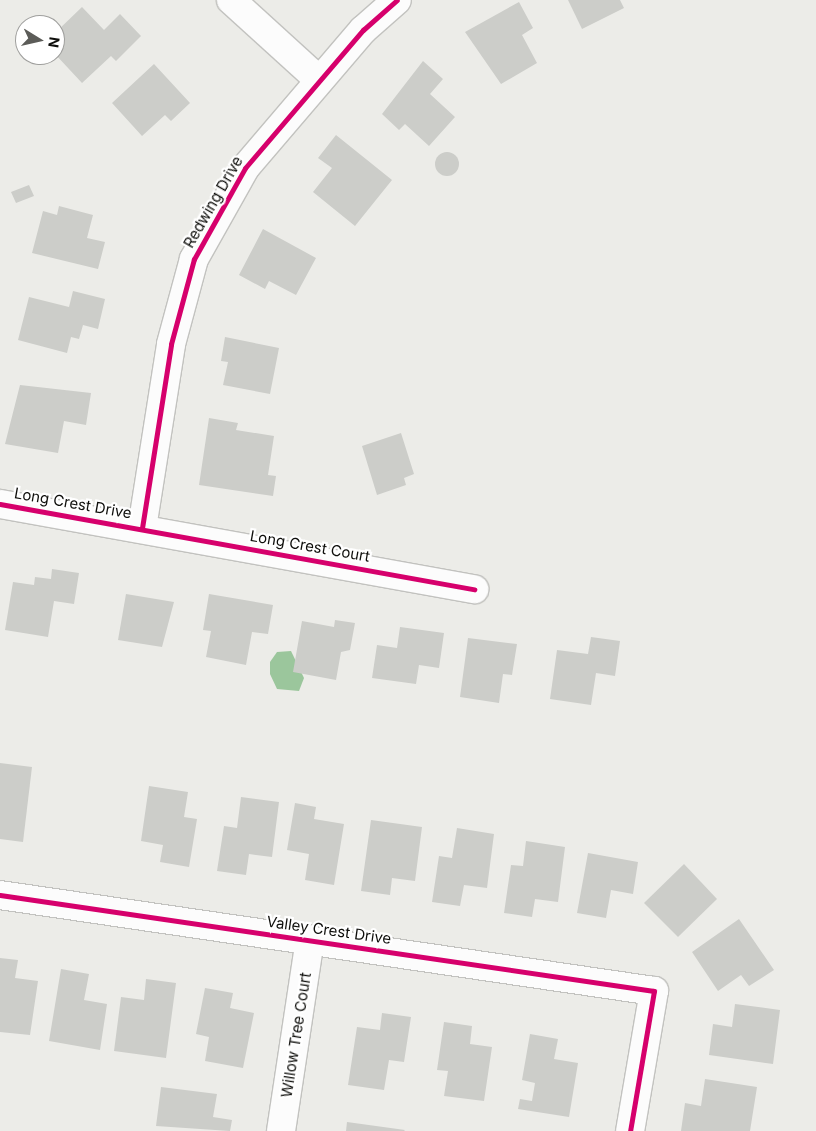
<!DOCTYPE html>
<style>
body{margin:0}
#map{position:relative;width:816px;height:1131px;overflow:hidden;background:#ecece8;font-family:Inter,sans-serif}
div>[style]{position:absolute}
.water>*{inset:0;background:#9bc69c}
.building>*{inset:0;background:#cccdc9}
.round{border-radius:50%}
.roads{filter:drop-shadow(1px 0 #c2c2bf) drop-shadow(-1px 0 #c2c2bf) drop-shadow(0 1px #c2c2bf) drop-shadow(0 -1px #c2c2bf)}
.minor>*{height:28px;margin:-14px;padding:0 14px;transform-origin:14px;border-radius:14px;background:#fcfcfc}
.cycleway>*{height:5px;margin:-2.5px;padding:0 2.5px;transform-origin:2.5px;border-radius:2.5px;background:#d6006c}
span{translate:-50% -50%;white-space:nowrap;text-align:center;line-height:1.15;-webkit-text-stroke:4.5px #fff;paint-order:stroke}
.street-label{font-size:15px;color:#0e0e0b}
.north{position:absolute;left:15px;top:15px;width:50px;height:50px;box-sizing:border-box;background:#fff;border:1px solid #9f9f9d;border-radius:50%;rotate:99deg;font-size:14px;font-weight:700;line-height:20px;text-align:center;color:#0e0e0b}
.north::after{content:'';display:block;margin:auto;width:18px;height:22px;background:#5c5c58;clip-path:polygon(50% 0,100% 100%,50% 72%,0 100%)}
</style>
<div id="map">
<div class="water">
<div style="clip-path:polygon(291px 651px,304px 678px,299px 691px,277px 689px,270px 674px,270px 662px,277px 652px)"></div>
</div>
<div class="building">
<div style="clip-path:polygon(568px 0,620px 0,624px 8px,582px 29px)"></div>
<div style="clip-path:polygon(519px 2px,533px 28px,522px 35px,537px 63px,501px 84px,465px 32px)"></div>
<div style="clip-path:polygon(82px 7px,104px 30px,120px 14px,141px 36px,116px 61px,111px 56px,82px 83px,55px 54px,55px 33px)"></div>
<div style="clip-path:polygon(423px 61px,443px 79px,430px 94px,455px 117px,429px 146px,405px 124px,399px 130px,382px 114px)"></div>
<div style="clip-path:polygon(154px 64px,190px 103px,171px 121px,165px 115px,142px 136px,112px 103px)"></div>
<div style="clip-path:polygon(336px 135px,392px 180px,355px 226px,313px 192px,332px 168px,318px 158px)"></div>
<div class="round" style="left:435px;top:152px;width:24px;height:24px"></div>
<div style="clip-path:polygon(29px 185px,34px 196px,16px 203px,11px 192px)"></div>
<div style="clip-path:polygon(59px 206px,93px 215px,87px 238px,105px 242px,98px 269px,32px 253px,43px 211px,57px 215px)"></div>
<div style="clip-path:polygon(263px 229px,316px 258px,296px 295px,269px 281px,265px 289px,239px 275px)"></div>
<div style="clip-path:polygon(73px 291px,105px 299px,98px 329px,83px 325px,79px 339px,71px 337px,67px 353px,18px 340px,29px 297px,69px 307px)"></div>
<div style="clip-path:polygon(225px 337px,279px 348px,270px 394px,223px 385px,228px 362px,221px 361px)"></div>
<div style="clip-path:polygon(20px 385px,91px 393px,86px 425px,64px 421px,58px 453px,5px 444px)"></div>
<div style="clip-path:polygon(209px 418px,238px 423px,236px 430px,274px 436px,268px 475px,276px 476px,273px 496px,199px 485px)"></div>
<div style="clip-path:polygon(401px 433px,414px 474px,404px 478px,406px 485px,377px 495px,362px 446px)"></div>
<div style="clip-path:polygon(52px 569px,79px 573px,74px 604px,54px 601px,48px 637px,5px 630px,13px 582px,34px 585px,35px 577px,51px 579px)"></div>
<div style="clip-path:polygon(126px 594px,174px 602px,162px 647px,118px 640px)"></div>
<div style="clip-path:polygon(209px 594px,273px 605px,268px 634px,252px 632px,246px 665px,206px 657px,211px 631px,203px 630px)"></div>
<div style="clip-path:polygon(335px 620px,355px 623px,350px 650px,341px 652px,336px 680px,293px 672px,302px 621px,334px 627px)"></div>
<div style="clip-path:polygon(400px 627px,444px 633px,439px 668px,419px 665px,416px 684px,372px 678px,377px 645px,397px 648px)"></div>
<div style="clip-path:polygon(591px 637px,620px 641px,615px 676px,596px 673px,591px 705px,550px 699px,557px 650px,588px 654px)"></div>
<div style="clip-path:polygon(468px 638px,517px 644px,512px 675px,503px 674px,499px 703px,460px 697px)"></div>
<div style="clip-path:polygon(0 763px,32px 767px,23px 842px,0 839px)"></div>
<div style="clip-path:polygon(149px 786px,188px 792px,184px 817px,197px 819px,189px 867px,160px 862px,163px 845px,141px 841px)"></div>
<div style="clip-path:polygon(241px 797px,279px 802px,272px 857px,249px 854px,246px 875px,217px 871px,224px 826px,237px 828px)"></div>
<div style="clip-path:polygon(295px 803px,316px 807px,314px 819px,344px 824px,334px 885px,305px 880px,309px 854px,287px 850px)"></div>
<div style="clip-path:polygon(371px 820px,422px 827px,415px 881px,392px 878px,390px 895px,361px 891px)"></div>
<div style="clip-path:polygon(457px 828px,494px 834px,487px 888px,464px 885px,460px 906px,432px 902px,439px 856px,452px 858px)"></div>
<div style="clip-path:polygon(526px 841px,565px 847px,558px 902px,535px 899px,532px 917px,504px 913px,511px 865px,523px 866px)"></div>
<div style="clip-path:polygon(588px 853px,638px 862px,633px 894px,611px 890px,606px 918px,577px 913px)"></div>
<div style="clip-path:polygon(684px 864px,717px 899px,678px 937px,644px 903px)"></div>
<div style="clip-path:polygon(739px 919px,774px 970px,749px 986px,741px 975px,718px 991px,692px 952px)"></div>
<div style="clip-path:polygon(0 958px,18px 960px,15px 978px,38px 981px,30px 1035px,0 1032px)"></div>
<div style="clip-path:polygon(61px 969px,89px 974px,84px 1000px,107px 1004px,100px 1050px,49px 1041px)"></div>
<div style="clip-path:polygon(146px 979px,176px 983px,166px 1058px,114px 1051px,121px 997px,144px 1000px)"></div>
<div style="clip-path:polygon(205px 988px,233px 993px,230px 1008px,254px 1013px,243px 1068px,205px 1061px,209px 1037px,196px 1034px)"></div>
<div style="clip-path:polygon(735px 1004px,780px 1010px,773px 1064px,709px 1055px,713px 1024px,732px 1027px)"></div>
<div style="clip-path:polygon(382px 1013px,411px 1017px,404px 1062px,389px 1060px,384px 1090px,348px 1085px,357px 1027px,380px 1030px)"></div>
<div style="clip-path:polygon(444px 1022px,472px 1026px,470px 1044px,492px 1047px,484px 1101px,444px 1096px,448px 1071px,437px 1070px)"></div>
<div style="clip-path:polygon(530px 1034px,558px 1039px,554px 1059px,578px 1063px,569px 1117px,518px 1109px,520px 1099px,532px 1101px,535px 1083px,522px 1080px)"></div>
<div style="clip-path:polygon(705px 1079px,757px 1087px,750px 1131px,681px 1131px,685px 1103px,701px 1106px)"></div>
<div style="clip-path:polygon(161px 1087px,217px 1094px,213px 1117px,232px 1120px,230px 1131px,156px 1126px)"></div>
<div style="clip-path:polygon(347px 1122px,405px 1130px,404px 1131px,346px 1131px)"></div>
</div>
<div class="roads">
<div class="minor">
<div style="left:231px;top:0;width:119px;rotate:42.3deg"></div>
<div style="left:0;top:504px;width:482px;rotate:10.2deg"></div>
<div style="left:142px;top:528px;width:186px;rotate:-81deg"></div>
<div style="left:171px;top:344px;width:88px;rotate:-74.9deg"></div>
<div style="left:194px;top:259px;width:104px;rotate:-60.7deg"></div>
<div style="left:245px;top:168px;width:182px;rotate:-49.5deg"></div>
<div style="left:363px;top:30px;width:45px;rotate:-41.4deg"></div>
<div style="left:0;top:895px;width:661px;rotate:8.35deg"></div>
<div style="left:654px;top:991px;width:142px;rotate:99.7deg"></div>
<div style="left:281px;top:1131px;width:194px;rotate:-81.4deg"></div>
</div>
</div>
<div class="cycleway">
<div style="left:0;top:504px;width:482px;rotate:10.2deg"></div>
<div style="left:142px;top:528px;width:186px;rotate:-81deg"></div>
<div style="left:171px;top:344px;width:88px;rotate:-74.9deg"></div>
<div style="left:194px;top:259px;width:104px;rotate:-60.7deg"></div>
<div style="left:245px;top:168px;width:182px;rotate:-49.5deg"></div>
<div style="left:363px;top:30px;width:45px;rotate:-41.4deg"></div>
<div style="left:0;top:895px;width:661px;rotate:8.35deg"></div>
<div style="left:654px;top:991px;width:142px;rotate:99.7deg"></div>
</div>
<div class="street-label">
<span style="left:213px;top:202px;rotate:-60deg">Redwing Drive</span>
<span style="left:73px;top:503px;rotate:10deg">Long Crest Drive</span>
<span style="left:310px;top:546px;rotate:10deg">Long Crest Court</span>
<span style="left:329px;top:930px;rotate:8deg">Valley Crest Drive</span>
<span style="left:296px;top:1035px;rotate:-81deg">Willow Tree Court</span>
</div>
<div class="north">N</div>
</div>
